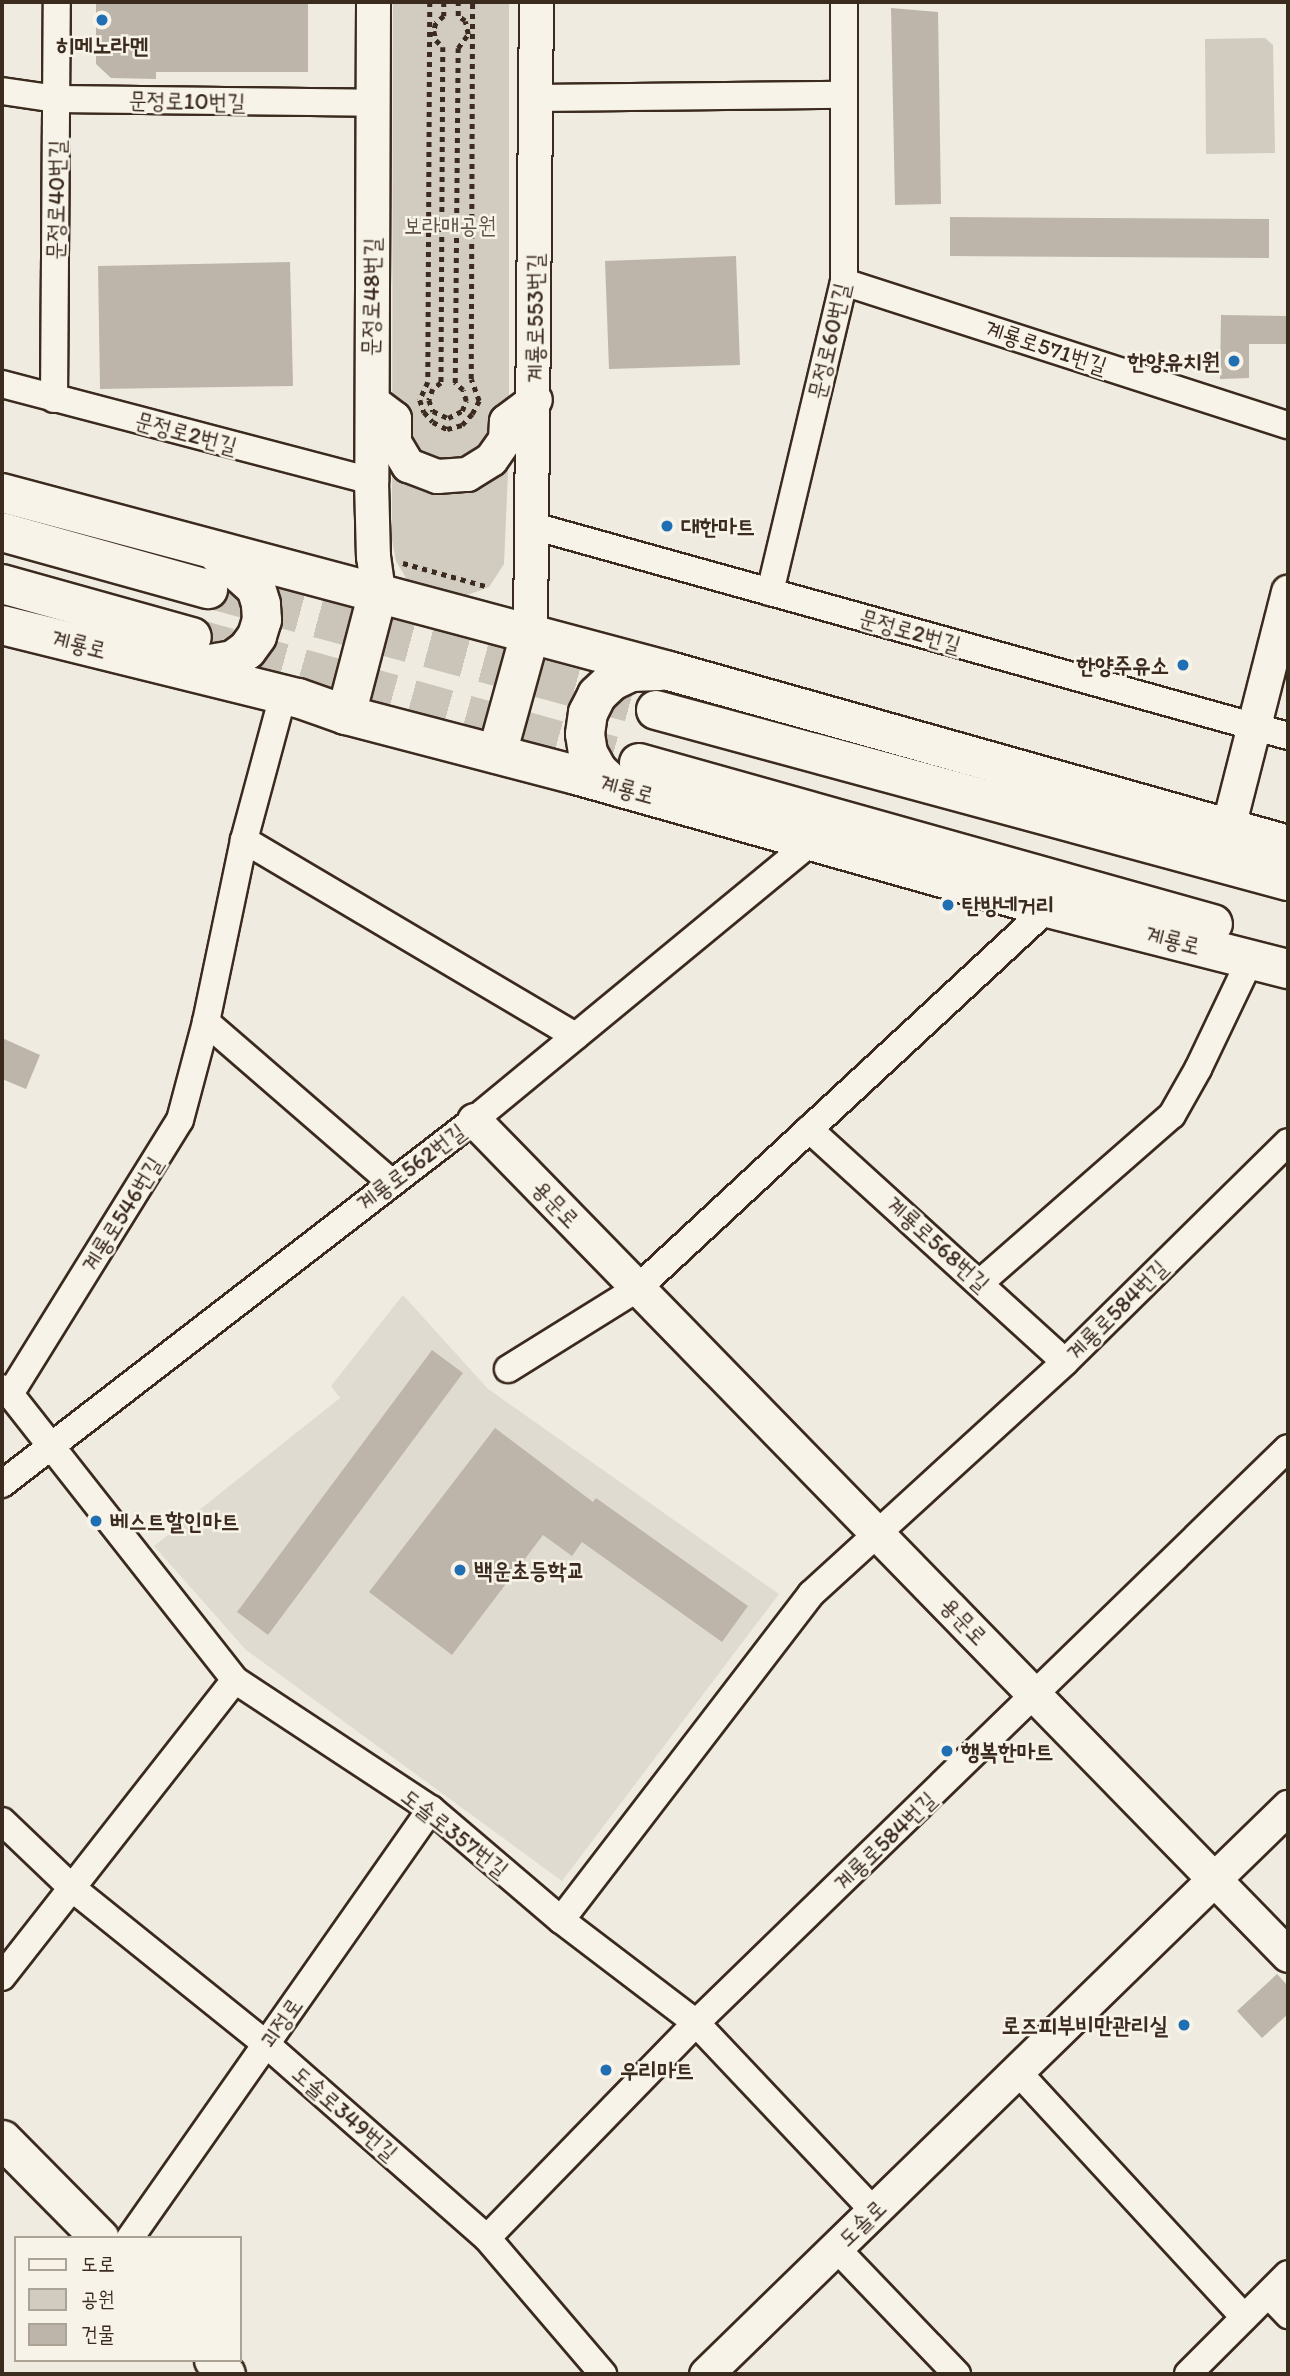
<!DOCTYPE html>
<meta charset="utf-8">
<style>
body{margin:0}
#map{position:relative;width:1290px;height:2376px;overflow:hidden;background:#efebe0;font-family:Itim,"Poor Story",sans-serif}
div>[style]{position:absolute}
.built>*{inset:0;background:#e0dbd0}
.green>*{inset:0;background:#d1cbc0}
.building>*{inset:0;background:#bdb5aa}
.primary-tunnel>*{height:38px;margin-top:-19px;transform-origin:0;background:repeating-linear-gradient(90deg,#cbc4b9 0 38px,transparent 0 57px)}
.path>*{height:4.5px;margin-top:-2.25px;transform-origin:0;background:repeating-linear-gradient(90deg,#3b2a1e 0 5px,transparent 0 10px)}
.roads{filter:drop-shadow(2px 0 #3b2a1e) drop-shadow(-2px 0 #3b2a1e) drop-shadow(0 2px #3b2a1e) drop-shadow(0 -2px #3b2a1e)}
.minor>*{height:26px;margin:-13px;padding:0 13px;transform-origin:13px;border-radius:13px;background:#f7f3e8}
.tertiary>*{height:33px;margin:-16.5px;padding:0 16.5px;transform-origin:16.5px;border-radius:16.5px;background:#f7f3e8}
.secondary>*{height:37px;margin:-18.5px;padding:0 18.5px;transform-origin:18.5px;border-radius:18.5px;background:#f7f3e8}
.primary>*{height:38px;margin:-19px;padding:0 19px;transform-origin:19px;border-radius:19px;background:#f7f3e8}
.dots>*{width:19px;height:19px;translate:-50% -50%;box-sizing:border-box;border:4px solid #f7f3e8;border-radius:50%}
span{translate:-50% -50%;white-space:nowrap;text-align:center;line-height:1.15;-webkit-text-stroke:5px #f7f3e8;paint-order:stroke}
.poi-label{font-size:23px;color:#3b2a1e;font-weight:700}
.right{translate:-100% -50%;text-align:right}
.left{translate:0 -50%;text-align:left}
.street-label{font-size:23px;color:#3b2a1e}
.park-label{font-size:23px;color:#605246}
.frame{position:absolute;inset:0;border:4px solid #3b2a1e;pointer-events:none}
.legend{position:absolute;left:14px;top:2236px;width:228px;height:126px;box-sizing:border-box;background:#f7f3e8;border:2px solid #aca397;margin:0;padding:9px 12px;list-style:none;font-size:21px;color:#3b2a1e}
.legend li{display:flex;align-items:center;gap:14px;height:35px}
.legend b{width:35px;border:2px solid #aca397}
</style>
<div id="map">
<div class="built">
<div style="clip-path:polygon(403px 1295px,488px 1389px,779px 1594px,562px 1881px,246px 1650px,154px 1546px,340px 1398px,331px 1386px)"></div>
</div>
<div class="green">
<div style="clip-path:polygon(393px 2px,509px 2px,509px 449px,504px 564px,489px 587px,459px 598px,421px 590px,406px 578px,396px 561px,392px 540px)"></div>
<div style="clip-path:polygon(1265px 38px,1273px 45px,1275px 153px,1206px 154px,1205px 39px)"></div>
</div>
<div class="building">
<div style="clip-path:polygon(96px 2px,308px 2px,308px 72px,156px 72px,156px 79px,111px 78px,96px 64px)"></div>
<div style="clip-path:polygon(891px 8px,938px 12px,941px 204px,895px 205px)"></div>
<div style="clip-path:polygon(950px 217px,1269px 219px,1269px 258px,950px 256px)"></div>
<div style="clip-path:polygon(736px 256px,740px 365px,609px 369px,605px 261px)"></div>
<div style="clip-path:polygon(290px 262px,293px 386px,100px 389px,98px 266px)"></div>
<div style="clip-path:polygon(1221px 315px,1287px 316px,1288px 344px,1249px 344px,1249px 378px,1220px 379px)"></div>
<div style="clip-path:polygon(2px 1038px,40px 1055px,26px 1089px,2px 1079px)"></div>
<div style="clip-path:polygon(432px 1350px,463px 1373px,268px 1635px,237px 1612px)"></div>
<div style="clip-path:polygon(495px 1428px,593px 1502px,596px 1498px,748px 1606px,722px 1642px,582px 1542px,572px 1556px,543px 1535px,452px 1655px,369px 1592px)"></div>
<div style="clip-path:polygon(1277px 1974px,1288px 1986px,1288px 2014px,1262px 2038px,1237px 2011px)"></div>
</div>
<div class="primary-tunnel">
<div style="left:208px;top:589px;width:464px;rotate:15.1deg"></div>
<div style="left:192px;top:637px;width:464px;rotate:15.7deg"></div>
</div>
<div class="path">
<div style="left:430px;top:2px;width:380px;rotate:90.3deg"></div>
<div style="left:428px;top:382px;width:20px;rotate:114deg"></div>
<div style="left:420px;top:400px;width:13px;rotate:72deg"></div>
<div style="left:424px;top:412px;width:13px;rotate:48deg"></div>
<div style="left:433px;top:422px;width:16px;rotate:27deg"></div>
<div style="left:447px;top:429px;width:16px;rotate:-15deg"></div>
<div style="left:462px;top:425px;width:15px;rotate:-48deg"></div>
<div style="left:472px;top:414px;width:15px;rotate:-62deg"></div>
<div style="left:479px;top:401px;width:23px;rotate:-110deg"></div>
<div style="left:471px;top:379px;width:377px;rotate:-89.8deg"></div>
<div style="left:444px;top:2px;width:14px;rotate:90deg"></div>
<div style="left:444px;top:16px;width:11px;rotate:139deg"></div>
<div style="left:436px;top:23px;width:8px;rotate:104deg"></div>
<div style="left:434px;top:31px;width:9px;rotate:77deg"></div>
<div style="left:436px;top:40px;width:10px;rotate:45deg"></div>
<div style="left:443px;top:47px;width:336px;rotate:90.3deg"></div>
<div style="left:441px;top:383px;width:10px;rotate:143deg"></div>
<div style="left:433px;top:389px;width:12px;rotate:110deg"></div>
<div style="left:429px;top:400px;width:12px;rotate:70deg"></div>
<div style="left:433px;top:411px;width:17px;rotate:25deg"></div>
<div style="left:448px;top:418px;width:16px;rotate:-27deg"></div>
<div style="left:462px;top:411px;width:11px;rotate:-68deg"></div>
<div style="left:466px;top:401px;width:11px;rotate:-105deg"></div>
<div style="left:463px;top:390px;width:11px;rotate:-139deg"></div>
<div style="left:455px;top:383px;width:335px;rotate:-89.5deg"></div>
<div style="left:458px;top:48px;width:17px;rotate:-54deg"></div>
<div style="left:468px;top:34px;width:13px;rotate:-103deg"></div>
<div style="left:465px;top:21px;width:9px;rotate:-144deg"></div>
<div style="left:458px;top:16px;width:14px;rotate:-90deg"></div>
<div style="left:403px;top:563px;width:89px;rotate:15.6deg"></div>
</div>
<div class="roads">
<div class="minor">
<div style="left:2px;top:91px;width:56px;rotate:8.3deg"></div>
<div style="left:57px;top:99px;width:316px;rotate:0.7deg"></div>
<div style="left:536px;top:98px;width:308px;rotate:-0.6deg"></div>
<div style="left:844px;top:282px;width:466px;rotate:17.9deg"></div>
<div style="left:2px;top:384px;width:382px;rotate:14.7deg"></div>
<div style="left:54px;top:399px;width:397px;rotate:-89.6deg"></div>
<div style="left:533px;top:526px;width:784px;rotate:15.54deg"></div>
<div style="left:770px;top:592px;width:319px;rotate:-76.6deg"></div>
<div style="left:844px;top:282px;width:280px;rotate:-90deg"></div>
<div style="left:244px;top:840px;width:385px;rotate:30.6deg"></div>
<div style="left:206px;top:1022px;width:245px;rotate:40.9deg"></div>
<div style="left:809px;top:1129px;width:346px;rotate:42.3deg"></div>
<div style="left:981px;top:1282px;width:254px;rotate:-41.2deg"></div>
<div style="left:1172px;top:1115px;width:53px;rotate:-60.5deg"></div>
<div style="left:1198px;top:1069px;width:121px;rotate:-64.5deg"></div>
<div style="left:508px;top:1369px;width:153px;rotate:-31.9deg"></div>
<div style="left:638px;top:1288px;width:559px;rotate:-42.83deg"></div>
<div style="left:2px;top:1388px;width:10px;rotate:37deg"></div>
<div style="left:10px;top:1394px;width:364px;rotate:51.8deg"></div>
<div style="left:235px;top:1680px;width:235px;rotate:33.4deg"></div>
<div style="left:431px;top:1809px;width:171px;rotate:40.5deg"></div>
<div style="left:561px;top:1920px;width:170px;rotate:37.3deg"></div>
<div style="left:696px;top:2023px;width:259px;rotate:46.6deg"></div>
<div style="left:10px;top:1394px;width:322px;rotate:-58.2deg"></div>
<div style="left:180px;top:1120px;width:101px;rotate:-75.1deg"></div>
<div style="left:206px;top:1022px;width:186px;rotate:-78.2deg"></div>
<div style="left:244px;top:840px;width:150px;rotate:-74.9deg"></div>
<div style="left:2px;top:1484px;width:596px;rotate:-37.64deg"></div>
<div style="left:474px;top:1120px;width:439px;rotate:-39.5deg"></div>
<div style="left:2px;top:1821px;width:97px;rotate:43.7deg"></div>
<div style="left:72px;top:1888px;width:249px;rotate:38.8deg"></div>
<div style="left:266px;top:2044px;width:294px;rotate:41.3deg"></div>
<div style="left:487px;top:2238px;width:179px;rotate:49.5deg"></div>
<div style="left:561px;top:1920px;width:411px;rotate:-52.5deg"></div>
<div style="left:811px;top:1594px;width:344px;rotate:-42.4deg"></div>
<div style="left:1065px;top:1362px;width:313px;rotate:-44.6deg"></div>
<div style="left:2px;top:1977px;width:377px;rotate:-51.9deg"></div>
<div style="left:1017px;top:2071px;width:335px;rotate:47.3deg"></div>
<div style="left:130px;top:2238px;width:524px;rotate:-54.95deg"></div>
<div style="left:487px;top:2238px;width:300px;rotate:-45.8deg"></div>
<div style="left:696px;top:2023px;width:825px;rotate:-44.17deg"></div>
<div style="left:836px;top:2248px;width:175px;rotate:46.2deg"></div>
<div style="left:1269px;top:2295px;width:28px;rotate:46deg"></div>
<div style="left:1188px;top:2374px;width:141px;rotate:-45deg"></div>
</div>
<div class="tertiary">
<div style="left:373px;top:2px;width:479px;rotate:90.2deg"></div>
<div style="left:371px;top:481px;width:75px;rotate:88.5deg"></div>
<div style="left:373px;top:556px;width:36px;rotate:82deg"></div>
<div style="left:378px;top:406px;width:20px;rotate:37deg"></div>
<div style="left:394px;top:418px;width:24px;rotate:90deg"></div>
<div style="left:394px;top:442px;width:27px;rotate:59deg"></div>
<div style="left:408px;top:465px;width:31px;rotate:21deg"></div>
<div style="left:437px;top:476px;width:30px;rotate:-4deg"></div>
<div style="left:467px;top:474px;width:28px;rotate:-32deg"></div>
<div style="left:491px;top:459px;width:24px;rotate:-55deg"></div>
<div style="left:505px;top:439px;width:18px;rotate:-87deg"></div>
<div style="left:506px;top:421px;width:36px;rotate:-37deg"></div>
<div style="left:530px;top:634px;width:632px;rotate:-89.46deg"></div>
<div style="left:1228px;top:827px;width:243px;rotate:-75.7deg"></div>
<div style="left:474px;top:1120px;width:1166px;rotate:45.73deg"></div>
<div style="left:706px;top:2374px;width:813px;rotate:-44.25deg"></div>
</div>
<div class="secondary">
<div style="left:2px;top:2139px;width:139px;rotate:45.3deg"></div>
<div style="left:213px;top:2360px;width:19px;rotate:47deg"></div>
</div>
<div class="primary">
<div style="left:2px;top:493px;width:690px;rotate:14.94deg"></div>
<div style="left:669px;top:671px;width:643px;rotate:15.7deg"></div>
<div style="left:2px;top:532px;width:214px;rotate:15.5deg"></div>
<div style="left:2px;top:584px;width:197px;rotate:15.6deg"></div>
<div style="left:2px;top:625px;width:305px;rotate:13.9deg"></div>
<div style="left:298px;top:698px;width:51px;rotate:19.5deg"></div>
<div style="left:346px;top:715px;width:238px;rotate:14.6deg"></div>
<div style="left:576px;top:775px;width:490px;rotate:15.7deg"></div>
<div style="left:1048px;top:908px;width:248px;rotate:14.3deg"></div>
<div style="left:187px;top:668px;width:47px;rotate:-9.9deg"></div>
<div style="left:233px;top:660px;width:17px;rotate:-36deg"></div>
<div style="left:247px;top:650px;width:17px;rotate:-54deg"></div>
<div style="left:257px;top:636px;width:17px;rotate:-73deg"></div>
<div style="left:262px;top:620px;width:16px;rotate:-94deg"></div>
<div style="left:261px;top:604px;width:17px;rotate:-107deg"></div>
<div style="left:256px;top:588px;width:51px;rotate:-138.2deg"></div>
<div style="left:656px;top:710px;width:655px;rotate:15.14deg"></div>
<div style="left:346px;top:715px;width:127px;rotate:-75.4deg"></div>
<div style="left:497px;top:754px;width:124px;rotate:-74.6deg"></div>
<div style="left:639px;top:763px;width:596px;rotate:15.67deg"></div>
<div style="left:622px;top:788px;width:9px;rotate:-162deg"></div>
<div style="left:613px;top:785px;width:21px;rotate:-137deg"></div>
<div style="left:598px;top:771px;width:21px;rotate:-119deg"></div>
<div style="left:588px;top:753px;width:19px;rotate:-99deg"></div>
<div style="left:585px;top:734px;width:21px;rotate:-82deg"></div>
<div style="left:588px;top:713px;width:20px;rotate:-63deg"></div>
<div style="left:597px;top:695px;width:21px;rotate:-43deg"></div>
<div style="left:612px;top:681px;width:21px;rotate:-25deg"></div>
<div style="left:631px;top:672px;width:29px;rotate:-2deg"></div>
</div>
</div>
<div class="dots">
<div style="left:102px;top:20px;background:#1f6fb2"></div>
<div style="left:1234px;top:361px;background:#1f6fb2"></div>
<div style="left:667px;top:526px;background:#1f6fb2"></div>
<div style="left:1183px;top:665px;background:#1f6fb2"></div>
<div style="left:948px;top:905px;background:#1f6fb2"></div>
<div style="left:96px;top:1521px;background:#1f6fb2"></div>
<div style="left:460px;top:1570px;background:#1f6fb2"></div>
<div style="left:947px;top:1751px;background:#1f6fb2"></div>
<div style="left:1184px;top:2025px;background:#1f6fb2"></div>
<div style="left:606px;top:2070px;background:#1f6fb2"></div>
</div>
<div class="poi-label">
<span style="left:102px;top:45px">히메노라멘</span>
<span class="right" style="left:1220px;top:361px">한양유치원</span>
<span class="left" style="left:681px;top:526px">대한마트</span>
<span class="right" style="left:1169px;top:665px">한양주유소</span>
<span class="left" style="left:962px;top:905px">탄방네거리</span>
<span class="left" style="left:110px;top:1521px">베스트할인마트</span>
<span class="left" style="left:474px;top:1570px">백운초등학교</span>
<span class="left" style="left:961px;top:1751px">행복한마트</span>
<span class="right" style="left:1168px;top:2025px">로즈피부비만관리실</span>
<span class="left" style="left:620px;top:2070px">우리마트</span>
</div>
<div class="street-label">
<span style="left:187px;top:101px;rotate:1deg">문정로10번길</span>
<span style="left:56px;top:200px;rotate:-89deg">문정로40번길</span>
<span style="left:371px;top:297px;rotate:-89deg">문정로48번길</span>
<span style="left:535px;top:318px;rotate:-90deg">계룡로553번길</span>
<span style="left:829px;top:341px;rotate:-77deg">문정로60번길</span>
<span style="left:1046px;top:347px;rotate:18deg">계룡로571번길</span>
<span style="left:186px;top:433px;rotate:15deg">문정로2번길</span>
<span style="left:910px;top:631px;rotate:16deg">문정로2번길</span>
<span style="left:79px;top:644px;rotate:14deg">계룡로</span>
<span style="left:627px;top:789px;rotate:15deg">계룡로</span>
<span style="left:1173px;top:940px;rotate:14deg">계룡로</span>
<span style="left:411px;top:1167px;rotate:-37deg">계룡로562번길</span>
<span style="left:556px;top:1204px;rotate:46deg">용문로</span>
<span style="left:122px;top:1214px;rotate:-58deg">계룡로546번길</span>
<span style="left:938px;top:1244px;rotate:42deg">계룡로568번길</span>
<span style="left:1117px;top:1310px;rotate:-45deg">계룡로584번길</span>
<span style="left:964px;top:1621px;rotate:46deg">용문로</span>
<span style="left:455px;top:1833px;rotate:38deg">도솔로357번길</span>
<span style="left:885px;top:1841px;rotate:-44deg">계룡로584번길</span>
<span style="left:281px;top:2023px;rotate:-55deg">괴정로</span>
<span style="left:345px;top:2113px;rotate:41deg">도솔로349번길</span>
<span style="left:862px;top:2223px;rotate:-44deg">도솔로</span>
</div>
<div class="park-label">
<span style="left:450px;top:225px">보라매공원</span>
</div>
<div class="frame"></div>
<ul class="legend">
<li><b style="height:9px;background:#f7f3e8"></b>도로</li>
<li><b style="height:19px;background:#d1cbc0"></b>공원</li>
<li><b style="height:19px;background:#bdb5aa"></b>건물</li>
</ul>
</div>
